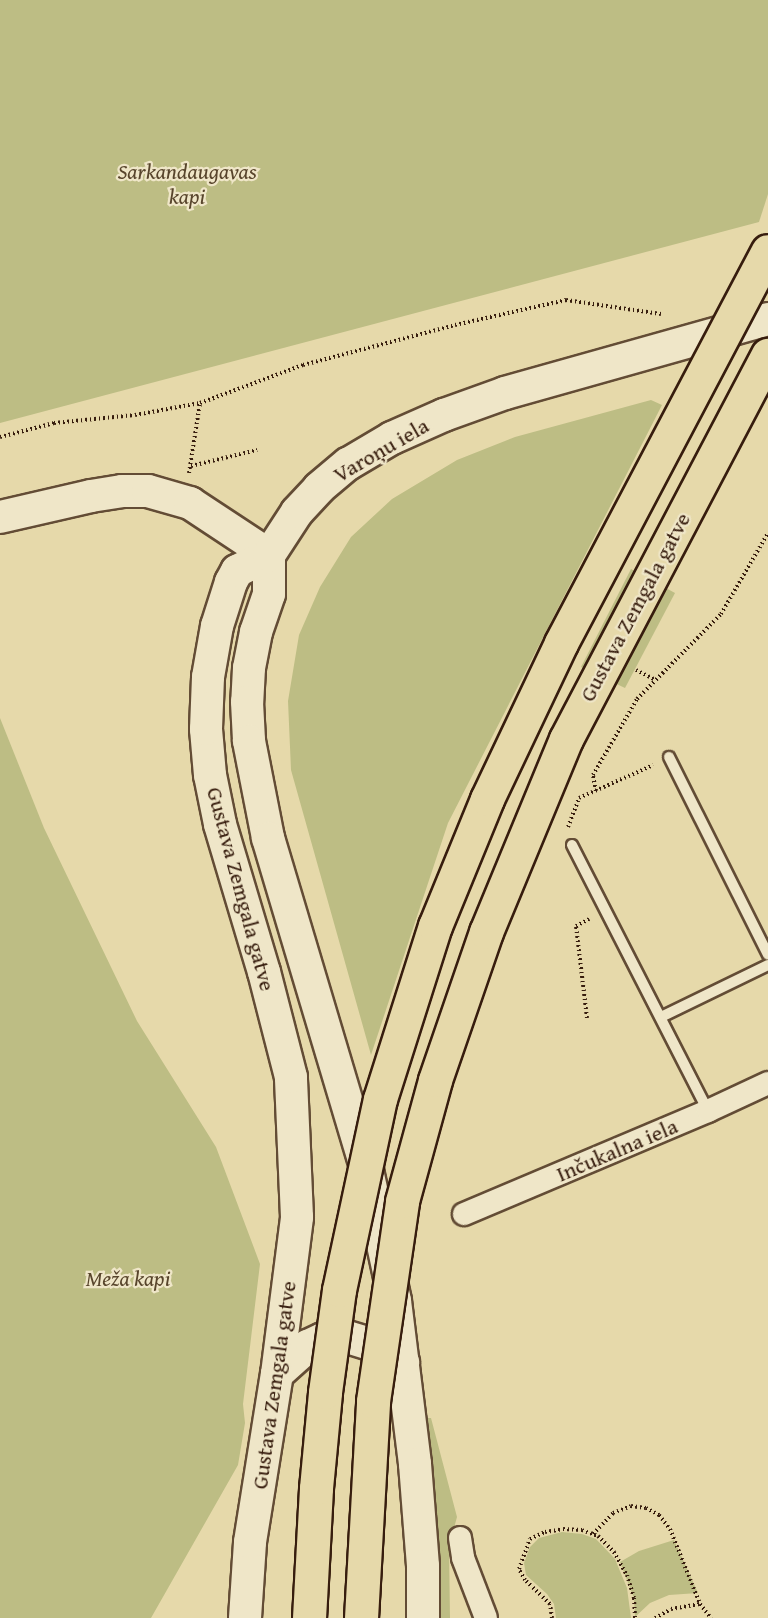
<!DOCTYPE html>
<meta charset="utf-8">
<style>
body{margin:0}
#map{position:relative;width:768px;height:1618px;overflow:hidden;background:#e6d9aa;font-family:"Gentium Book Plus",serif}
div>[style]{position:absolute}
.green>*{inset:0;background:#bdbd84}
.path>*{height:4px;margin-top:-2px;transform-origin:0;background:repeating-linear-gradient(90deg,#371d0e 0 1.5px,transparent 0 4.5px)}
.roads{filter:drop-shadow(2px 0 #634c35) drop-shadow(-2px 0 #634c35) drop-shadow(0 2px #634c35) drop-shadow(0 -2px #634c35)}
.lane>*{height:10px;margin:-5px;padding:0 5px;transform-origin:5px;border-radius:5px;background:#efe6c8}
.street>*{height:22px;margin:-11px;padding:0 11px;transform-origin:11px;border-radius:11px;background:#efe6c8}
.secondary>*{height:32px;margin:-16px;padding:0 16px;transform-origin:16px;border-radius:16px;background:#efe6c8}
.bridges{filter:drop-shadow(2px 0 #371d0e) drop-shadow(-2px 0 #371d0e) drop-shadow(0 2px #371d0e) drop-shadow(0 -2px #371d0e)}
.primary-bridge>*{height:33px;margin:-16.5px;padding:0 16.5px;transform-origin:16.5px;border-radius:16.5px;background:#e6d9aa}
span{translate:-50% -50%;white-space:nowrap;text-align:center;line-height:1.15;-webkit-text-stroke:4.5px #efe6c8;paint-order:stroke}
.park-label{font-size:22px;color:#58452c;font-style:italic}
.street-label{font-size:22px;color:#371d0e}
</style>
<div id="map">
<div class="green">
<div style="clip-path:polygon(0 0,768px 0,768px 194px,759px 222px,0 423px)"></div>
<div style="clip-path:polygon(651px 400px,662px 405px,448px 823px,371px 1055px,291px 770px,288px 701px,299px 635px,320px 587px,351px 537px,392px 499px,457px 460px,515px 437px)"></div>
<div style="clip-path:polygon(631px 569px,675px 593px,625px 688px,581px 667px)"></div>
<div style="clip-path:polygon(0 718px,44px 828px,137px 1021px,216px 1147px,260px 1264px,243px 1404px,245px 1423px,238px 1465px,151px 1618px,0 1618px)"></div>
<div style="clip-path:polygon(426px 1418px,431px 1418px,457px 1517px,449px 1546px,450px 1618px,439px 1618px,438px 1553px)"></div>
<div style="clip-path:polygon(562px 1532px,582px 1534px,596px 1539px,615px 1559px,627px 1588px,631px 1618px,556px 1618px,554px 1604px,547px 1594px,526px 1575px,524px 1563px,530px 1547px,539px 1538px)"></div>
<div style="clip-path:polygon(674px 1540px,698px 1593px,669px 1595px,650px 1603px,635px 1617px,634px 1598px,620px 1562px,639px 1551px)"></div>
</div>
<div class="path">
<div style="left:0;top:437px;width:56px;rotate:-14.5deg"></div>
<div style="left:54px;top:423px;width:81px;rotate:-5.6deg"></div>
<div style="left:135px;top:415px;width:66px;rotate:-10.5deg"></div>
<div style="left:200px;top:403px;width:110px;rotate:-20.3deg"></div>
<div style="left:303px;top:365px;width:157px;rotate:-14.7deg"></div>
<div style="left:455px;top:325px;width:114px;rotate:-12.7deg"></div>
<div style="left:566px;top:300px;width:96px;rotate:8.4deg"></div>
<div style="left:191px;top:466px;width:68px;rotate:-13.6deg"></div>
<div style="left:189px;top:473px;width:71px;rotate:-81.1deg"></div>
<div style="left:636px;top:670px;width:20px;rotate:27deg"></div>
<div style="left:596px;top:791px;width:16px;rotate:-101deg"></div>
<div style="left:593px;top:775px;width:88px;rotate:-59.9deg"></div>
<div style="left:637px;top:699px;width:120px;rotate:-45.3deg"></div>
<div style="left:721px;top:614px;width:94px;rotate:-59.9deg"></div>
<div style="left:568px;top:827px;width:31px;rotate:-69deg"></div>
<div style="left:579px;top:798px;width:81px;rotate:-24deg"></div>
<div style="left:587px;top:1018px;width:93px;rotate:-96.8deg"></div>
<div style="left:576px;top:926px;width:15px;rotate:-28deg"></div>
<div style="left:593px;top:1534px;width:29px;rotate:-46deg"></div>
<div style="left:613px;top:1513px;width:19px;rotate:-21deg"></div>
<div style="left:631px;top:1506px;width:15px;rotate:8deg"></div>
<div style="left:646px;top:1508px;width:15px;rotate:28deg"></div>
<div style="left:659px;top:1515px;width:18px;rotate:52deg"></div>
<div style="left:670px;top:1529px;width:81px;rotate:68.2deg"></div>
<div style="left:552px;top:1618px;width:14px;rotate:-98deg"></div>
<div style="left:550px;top:1604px;width:35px;rotate:-136deg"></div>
<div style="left:525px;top:1580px;width:13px;rotate:-119deg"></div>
<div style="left:519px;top:1569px;width:32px;rotate:-70deg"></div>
<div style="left:530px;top:1539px;width:17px;rotate:-25deg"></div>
<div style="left:545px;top:1532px;width:18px;rotate:-9deg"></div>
<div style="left:563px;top:1529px;width:19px;rotate:3deg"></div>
<div style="left:582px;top:1530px;width:17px;rotate:21deg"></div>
<div style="left:598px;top:1536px;width:23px;rotate:45deg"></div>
<div style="left:614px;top:1552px;width:26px;rotate:61deg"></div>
<div style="left:627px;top:1575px;width:24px;rotate:73deg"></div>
<div style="left:634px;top:1598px;width:20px;rotate:87deg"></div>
<div style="left:655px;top:1618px;width:18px;rotate:-29deg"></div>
<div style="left:671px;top:1609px;width:29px;rotate:-10deg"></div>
<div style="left:700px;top:1604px;width:18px;rotate:52deg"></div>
</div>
<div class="roads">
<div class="lane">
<div style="left:669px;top:757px;width:221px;rotate:63.4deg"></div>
<div style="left:572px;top:845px;width:299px;rotate:62.9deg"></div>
<div style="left:661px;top:1017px;width:119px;rotate:-25.9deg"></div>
</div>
<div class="street">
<div style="left:464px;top:1214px;width:265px;rotate:-22.9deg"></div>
<div style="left:708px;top:1111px;width:66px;rotate:-25deg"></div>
<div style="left:460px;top:1538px;width:20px;rotate:81deg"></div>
<div style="left:463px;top:1558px;width:64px;rotate:69deg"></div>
</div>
<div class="secondary">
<div style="left:0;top:517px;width:93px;rotate:-13deg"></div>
<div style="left:91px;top:496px;width:31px;rotate:-9deg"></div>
<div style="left:122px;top:491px;width:26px"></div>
<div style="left:148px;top:491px;width:44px;rotate:15.9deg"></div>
<div style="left:190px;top:503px;width:95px;rotate:33.4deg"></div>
<div style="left:269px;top:555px;width:39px;rotate:90deg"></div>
<div style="left:269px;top:594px;width:40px;rotate:108.9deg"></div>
<div style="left:256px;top:632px;width:37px;rotate:101deg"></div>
<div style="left:249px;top:668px;width:34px;rotate:93deg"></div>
<div style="left:247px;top:702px;width:39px;rotate:87deg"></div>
<div style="left:249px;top:741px;width:99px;rotate:78.9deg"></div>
<div style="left:268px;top:838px;width:346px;rotate:73.4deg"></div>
<div style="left:367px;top:1170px;width:134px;rotate:77.9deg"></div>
<div style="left:395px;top:1301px;width:164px;rotate:83deg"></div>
<div style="left:415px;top:1464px;width:102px;rotate:85.5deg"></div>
<div style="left:423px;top:1566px;width:52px;rotate:90deg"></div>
<div style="left:277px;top:1374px;width:42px;rotate:-42.1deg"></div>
<div style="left:308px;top:1346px;width:17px;rotate:-25deg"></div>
<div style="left:323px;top:1339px;width:21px;rotate:-8deg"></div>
<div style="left:344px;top:1336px;width:27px;rotate:17deg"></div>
<div style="left:370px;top:1344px;width:38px;rotate:29deg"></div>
<div style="left:245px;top:1618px;width:76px;rotate:-86.2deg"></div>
<div style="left:250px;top:1542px;width:170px;rotate:-80.9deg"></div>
<div style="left:277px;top:1374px;width:158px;rotate:-82.7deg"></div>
<div style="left:297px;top:1217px;width:140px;rotate:-92.5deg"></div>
<div style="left:291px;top:1077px;width:108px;rotate:-104.4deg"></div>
<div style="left:264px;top:972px;width:154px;rotate:-106.6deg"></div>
<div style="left:220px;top:824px;width:50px;rotate:-101.5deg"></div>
<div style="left:210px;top:775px;width:46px;rotate:-95deg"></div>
<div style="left:206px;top:729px;width:52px;rotate:-87.8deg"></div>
<div style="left:208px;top:677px;width:52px;rotate:-80deg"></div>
<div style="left:217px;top:626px;width:46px;rotate:-72.3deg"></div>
<div style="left:231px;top:582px;width:13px;rotate:-61deg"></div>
<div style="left:237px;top:571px;width:36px;rotate:-27deg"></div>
<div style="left:269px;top:555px;width:51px;rotate:-56.9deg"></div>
<div style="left:297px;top:512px;width:33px;rotate:-47deg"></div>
<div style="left:319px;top:488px;width:38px;rotate:-40deg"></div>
<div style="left:348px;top:464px;width:51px;rotate:-30.6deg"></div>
<div style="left:392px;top:438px;width:57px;rotate:-23.9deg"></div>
<div style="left:444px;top:415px;width:65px;rotate:-19.8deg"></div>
<div style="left:505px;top:393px;width:273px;rotate:-15.7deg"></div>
</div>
</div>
<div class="bridges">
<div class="primary-bridge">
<div style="left:309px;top:1618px;width:130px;rotate:-86.9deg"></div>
<div style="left:316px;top:1488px;width:96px;rotate:-84.6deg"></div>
<div style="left:325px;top:1392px;width:103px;rotate:-82.2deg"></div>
<div style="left:339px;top:1290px;width:195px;rotate:-77.9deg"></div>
<div style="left:380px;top:1099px;width:182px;rotate:-72.4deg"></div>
<div style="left:435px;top:926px;width:137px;rotate:-67.7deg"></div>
<div style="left:487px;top:799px;width:173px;rotate:-64.6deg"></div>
<div style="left:561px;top:643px;width:443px;rotate:-62.2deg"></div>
<div style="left:361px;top:1618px;width:217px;rotate:-86.8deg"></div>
<div style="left:373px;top:1401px;width:202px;rotate:-81.7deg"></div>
<div style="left:402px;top:1201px;width:125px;rotate:-74.7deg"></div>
<div style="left:435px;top:1080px;width:157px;rotate:-71deg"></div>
<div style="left:486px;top:932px;width:209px;rotate:-67.5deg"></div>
<div style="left:566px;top:739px;width:434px;rotate:-62.3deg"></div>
</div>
</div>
<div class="park-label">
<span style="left:187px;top:184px">Sarkandaugavas<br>kapi</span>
<span style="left:128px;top:1279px">Meža kapi</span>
</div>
<div class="street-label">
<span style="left:381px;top:450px;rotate:-30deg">Varoņu iela</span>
<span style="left:635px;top:607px;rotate:-62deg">Gustava Zemgala gatve</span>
<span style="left:241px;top:889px;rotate:75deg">Gustava Zemgala gatve</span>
<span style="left:617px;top:1150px;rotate:-23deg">Inčukalna iela</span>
<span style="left:274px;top:1385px;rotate:-82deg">Gustava Zemgala gatve</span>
</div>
</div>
